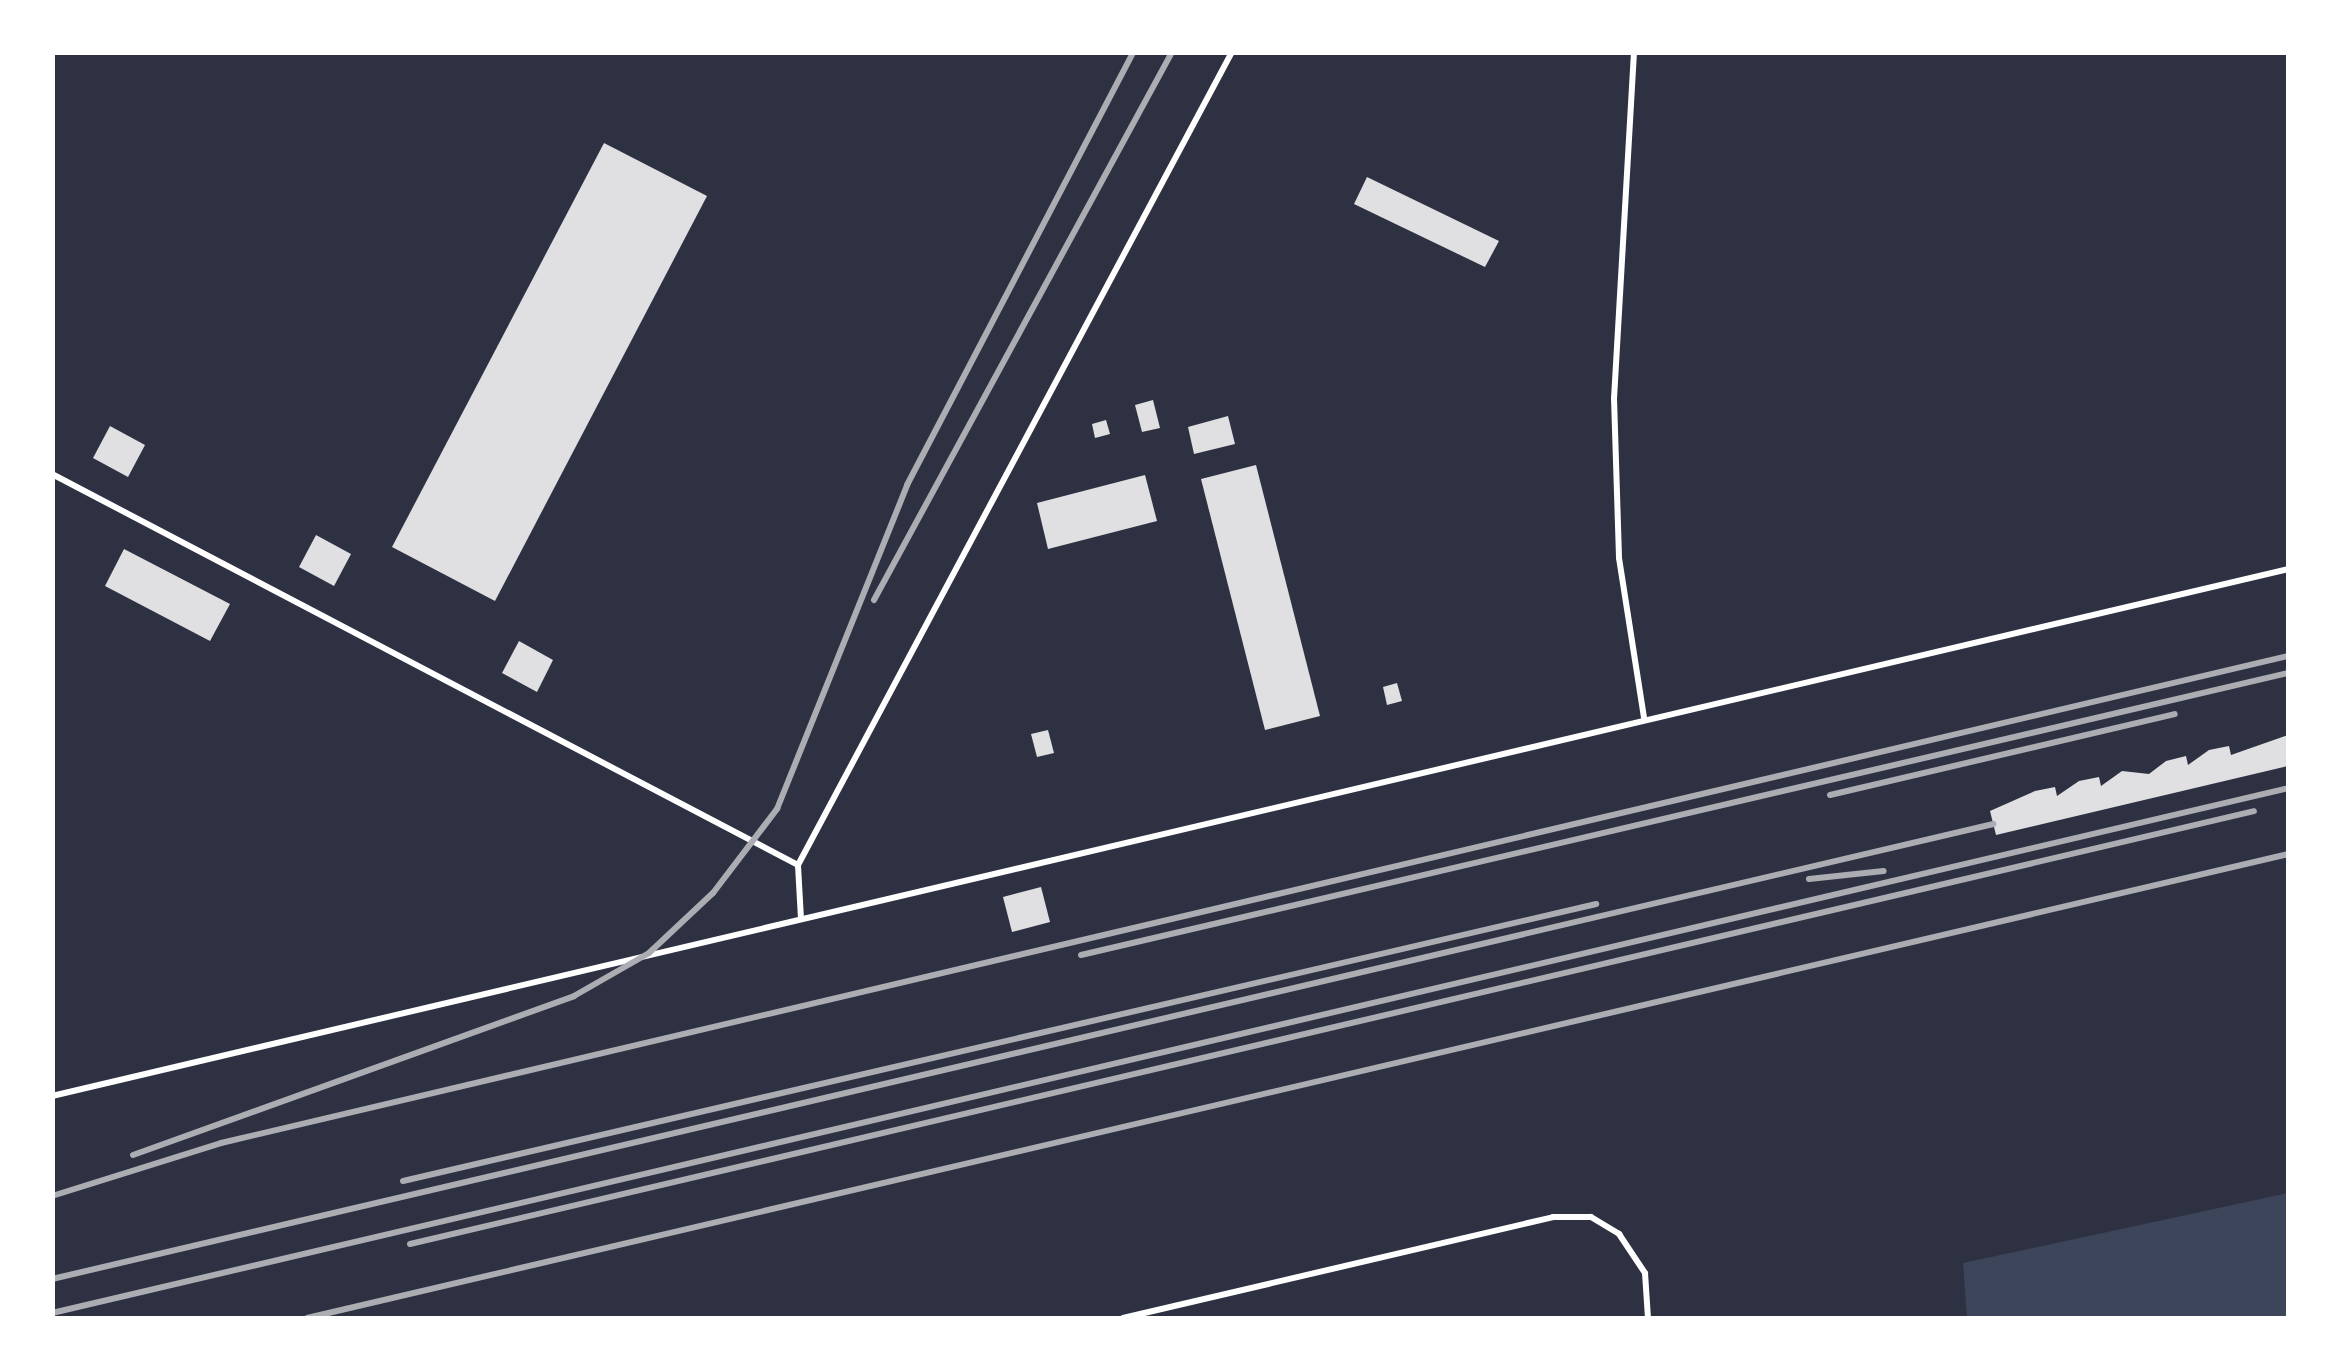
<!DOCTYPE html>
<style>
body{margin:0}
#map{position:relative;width:2341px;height:1371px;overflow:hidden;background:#2d3142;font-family:Cabin,sans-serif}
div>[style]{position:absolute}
.green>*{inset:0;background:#3c4559}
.building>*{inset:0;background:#e0e0e3}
.service>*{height:6px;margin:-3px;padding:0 3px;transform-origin:3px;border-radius:3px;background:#fff}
.rail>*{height:6px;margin:-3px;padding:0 3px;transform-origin:3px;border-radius:3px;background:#abadb3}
span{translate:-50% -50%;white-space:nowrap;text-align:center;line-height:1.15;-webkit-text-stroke:10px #fff;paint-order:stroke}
.frame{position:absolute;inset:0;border:55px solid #fff;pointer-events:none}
</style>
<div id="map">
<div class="green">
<div style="clip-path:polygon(2288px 1193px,2288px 1318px,1967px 1318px,1963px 1263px)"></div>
</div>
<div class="building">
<div style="clip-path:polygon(604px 143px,707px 196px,495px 601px,392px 547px)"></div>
<div style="clip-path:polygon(1367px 177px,1499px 241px,1485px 267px,1354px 204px)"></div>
<div style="clip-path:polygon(1153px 400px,1160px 428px,1142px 432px,1135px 405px)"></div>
<div style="clip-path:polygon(1228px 416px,1235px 444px,1194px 454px,1188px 427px)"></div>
<div style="clip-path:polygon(1106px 420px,1110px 434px,1095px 438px,1092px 424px)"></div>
<div style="clip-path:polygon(110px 426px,145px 445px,128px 477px,93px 458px)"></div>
<div style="clip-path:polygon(1256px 465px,1320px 716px,1265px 730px,1201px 479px)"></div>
<div style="clip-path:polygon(1145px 475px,1157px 521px,1048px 549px,1037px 503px)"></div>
<div style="clip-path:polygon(316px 535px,351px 554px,334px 586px,299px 567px)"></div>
<div style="clip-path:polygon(124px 549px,230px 604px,210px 641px,105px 586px)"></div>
<div style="clip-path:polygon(519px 641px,553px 660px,537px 692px,502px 673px)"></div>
<div style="clip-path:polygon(1397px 683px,1402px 701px,1387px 705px,1383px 687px)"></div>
<div style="clip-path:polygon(1048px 730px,1054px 753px,1037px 757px,1031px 734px)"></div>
<div style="clip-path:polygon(2288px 735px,2288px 766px,1996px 835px,1990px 811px,2035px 791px,2055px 787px,2057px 796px,2079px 781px,2099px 777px,2101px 786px,2122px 771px,2149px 774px,2166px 761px,2186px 756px,2188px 765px,2209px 750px,2229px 746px,2231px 755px)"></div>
<div style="clip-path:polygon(1041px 887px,1050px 922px,1012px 932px,1003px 897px)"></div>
</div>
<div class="service">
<div style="left:1634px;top:52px;width:347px;rotate:93.3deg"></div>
<div style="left:1614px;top:398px;width:160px;rotate:88.2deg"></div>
<div style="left:1619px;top:558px;width:162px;rotate:81.1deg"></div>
<div style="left:52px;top:474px;width:842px;rotate:27.66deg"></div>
<div style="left:801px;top:919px;width:54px;rotate:-93.2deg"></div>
<div style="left:798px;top:865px;width:922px;rotate:-61.91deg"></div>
<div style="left:52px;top:1096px;width:2297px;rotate:-13.26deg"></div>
<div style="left:1123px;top:1318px;width:442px;rotate:-13.2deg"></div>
<div style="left:1553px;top:1217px;width:38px"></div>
<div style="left:1591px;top:1217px;width:33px;rotate:31deg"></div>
<div style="left:1619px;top:1234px;width:47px;rotate:56.3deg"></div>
<div style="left:1645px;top:1273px;width:45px;rotate:86.2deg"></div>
</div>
<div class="rail">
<div style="left:874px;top:600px;width:624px;rotate:-61.46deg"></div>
<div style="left:1830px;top:795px;width:354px;rotate:-13.2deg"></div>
<div style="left:1809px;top:879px;width:75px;rotate:-6.1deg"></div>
<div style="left:1081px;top:955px;width:1240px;rotate:-13.15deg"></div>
<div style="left:133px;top:1155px;width:469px;rotate:-19.8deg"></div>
<div style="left:574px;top:996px;width:86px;rotate:-29.8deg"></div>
<div style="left:649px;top:953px;width:88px;rotate:-43.2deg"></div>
<div style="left:713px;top:893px;width:106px;rotate:-52.7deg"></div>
<div style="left:777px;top:809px;width:349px;rotate:-68.1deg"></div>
<div style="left:907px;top:485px;width:488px;rotate:-62.4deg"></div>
<div style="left:403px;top:1181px;width:1225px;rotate:-13.07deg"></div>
<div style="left:52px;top:1196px;width:177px;rotate:-17.4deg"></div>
<div style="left:221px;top:1143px;width:2124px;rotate:-13.26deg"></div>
<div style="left:410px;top:1244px;width:1894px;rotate:-13.21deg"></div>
<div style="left:52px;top:1279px;width:1994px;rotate:-13.19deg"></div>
<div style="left:52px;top:1313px;width:2297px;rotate:-13.21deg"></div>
<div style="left:307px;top:1318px;width:2035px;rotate:-13.18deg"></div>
</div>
<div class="frame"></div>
</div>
